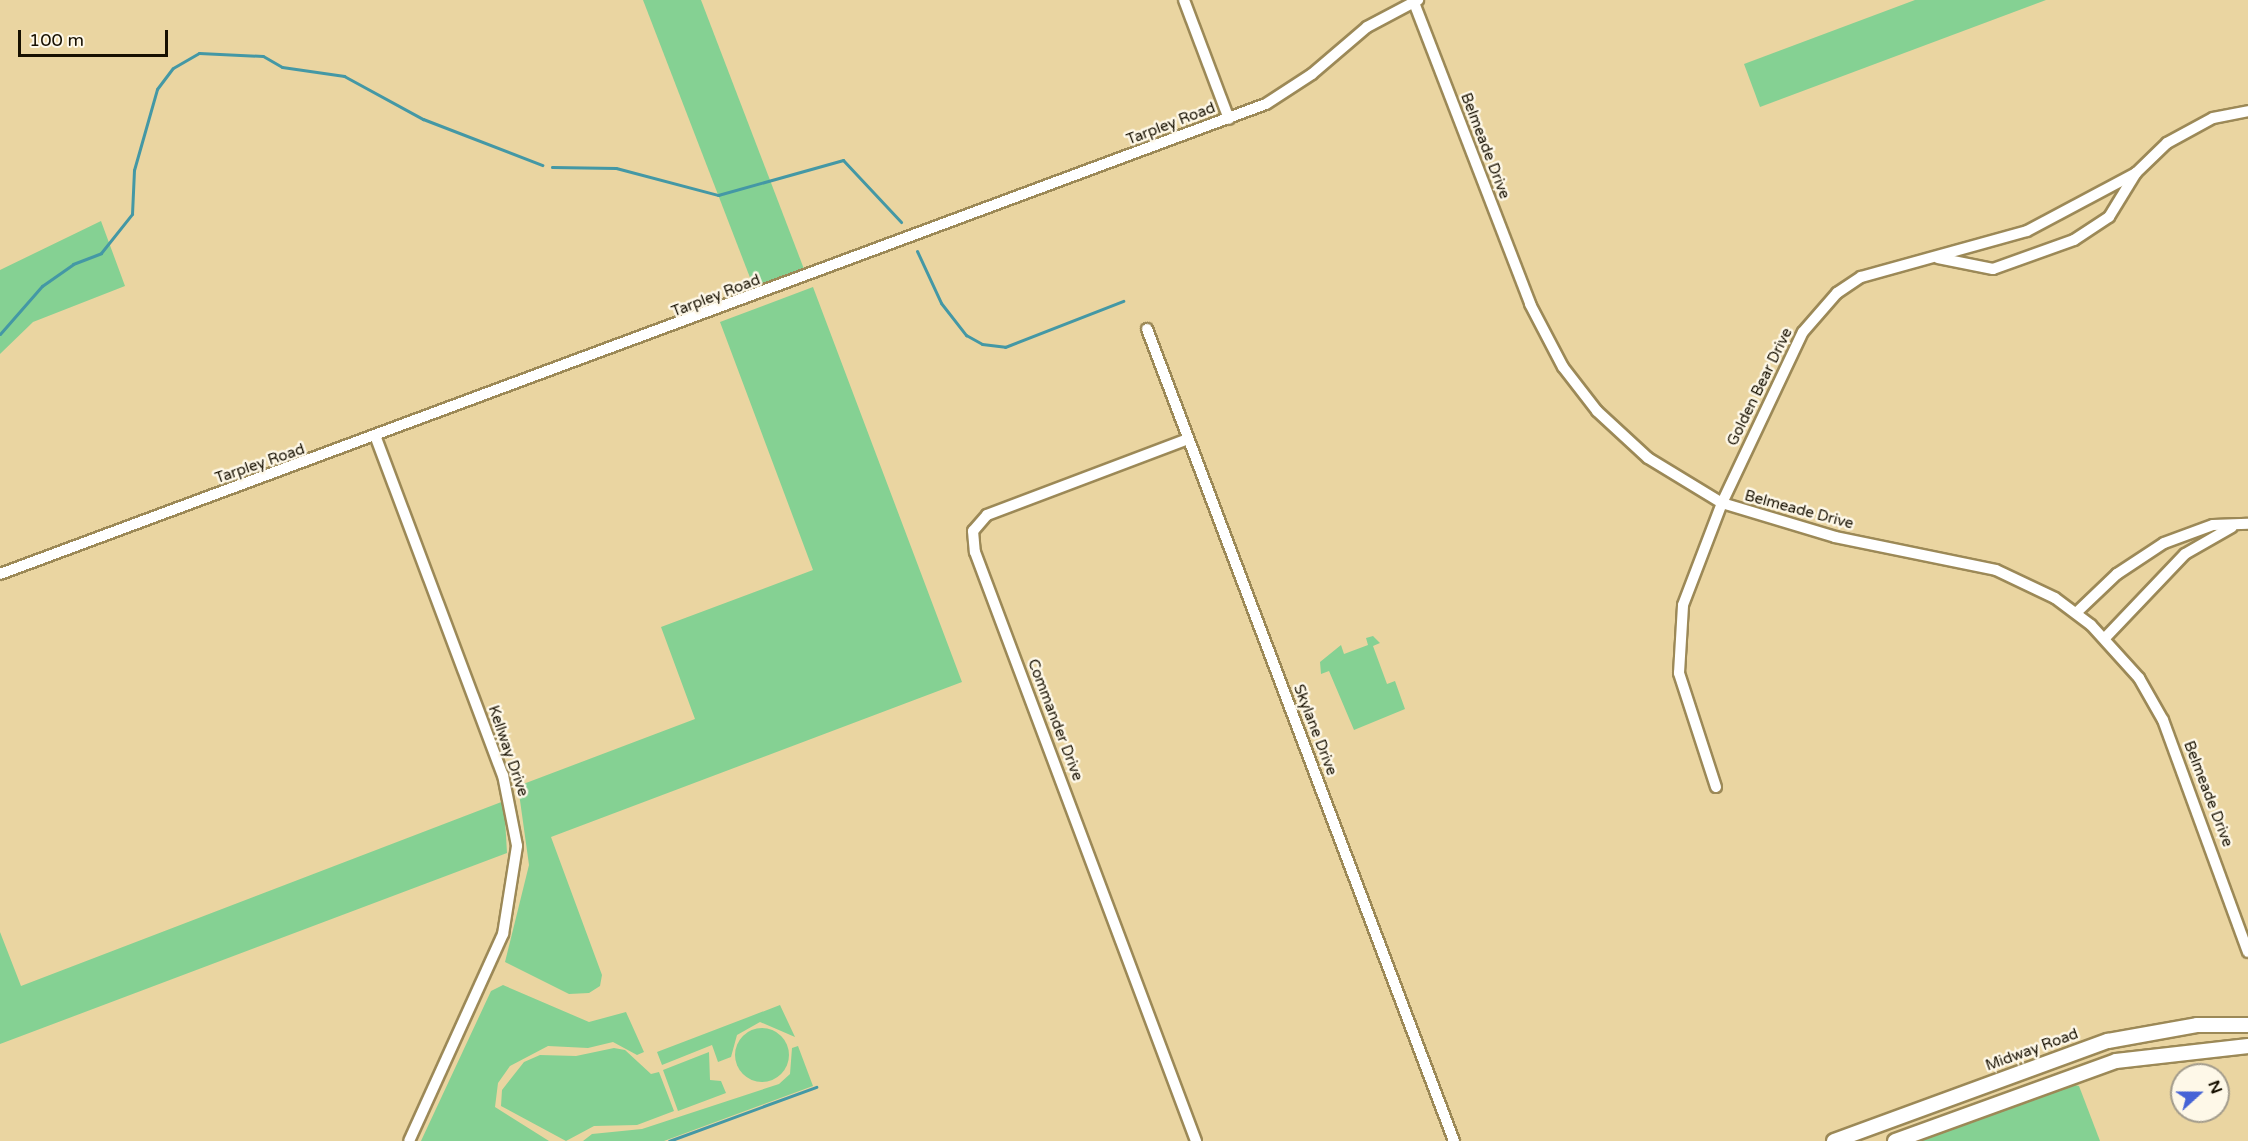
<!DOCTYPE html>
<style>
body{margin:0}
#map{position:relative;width:2248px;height:1141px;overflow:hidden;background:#ead5a1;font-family:"Varela Round",sans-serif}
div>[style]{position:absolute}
.green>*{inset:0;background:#85d193}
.round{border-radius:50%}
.stream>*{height:3px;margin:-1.5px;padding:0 1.5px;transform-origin:1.5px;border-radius:1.5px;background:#4498a5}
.roads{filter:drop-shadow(2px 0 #9c8957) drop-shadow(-2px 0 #9c8957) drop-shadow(0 2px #9c8957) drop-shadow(0 -2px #9c8957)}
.minor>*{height:10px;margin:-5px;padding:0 5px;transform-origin:5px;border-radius:5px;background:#fff}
.secondary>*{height:14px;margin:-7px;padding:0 7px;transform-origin:7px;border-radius:7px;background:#fff}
span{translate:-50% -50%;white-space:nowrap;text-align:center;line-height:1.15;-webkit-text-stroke:5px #fef8e8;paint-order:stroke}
.street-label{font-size:15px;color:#171000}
.north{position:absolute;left:2170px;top:1063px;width:60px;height:60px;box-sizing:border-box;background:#fef8e8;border:2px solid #a29b8b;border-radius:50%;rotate:69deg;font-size:16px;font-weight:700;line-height:24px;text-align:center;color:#171000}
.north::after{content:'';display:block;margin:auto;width:21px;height:27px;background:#4663d6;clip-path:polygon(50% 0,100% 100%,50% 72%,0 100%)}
.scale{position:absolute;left:18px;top:30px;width:150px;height:27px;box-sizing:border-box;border:3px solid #171000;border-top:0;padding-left:8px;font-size:18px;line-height:21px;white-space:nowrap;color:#171000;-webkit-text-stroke:4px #fef8e8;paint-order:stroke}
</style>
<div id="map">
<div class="green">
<div style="clip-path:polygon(643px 0,701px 0,804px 269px,754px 288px)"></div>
<div style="clip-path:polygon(1915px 0,2046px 0,1760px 107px,1744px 64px)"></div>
<div style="clip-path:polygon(101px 221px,125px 286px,33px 322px,0 354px,0 270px)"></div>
<div style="clip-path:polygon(813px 287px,962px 682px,551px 837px,602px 975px,600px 986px,589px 993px,569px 994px,505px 962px,529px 865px,518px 786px,695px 719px,661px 627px,813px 570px,720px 322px)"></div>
<div style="clip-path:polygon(1373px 636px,1380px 643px,1373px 646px,1387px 684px,1395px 681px,1405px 709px,1354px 730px,1329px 671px,1321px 674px,1320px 662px,1341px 645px,1344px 654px,1368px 645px,1366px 638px)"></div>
<div style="clip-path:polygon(504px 801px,507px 853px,0 1044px,0 932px,21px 986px)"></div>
<div style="clip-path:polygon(503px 985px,589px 1022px,626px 1012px,644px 1052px,637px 1055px,613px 1042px,588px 1048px,548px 1046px,510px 1066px,498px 1083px,495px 1107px,549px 1141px,421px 1141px,491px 991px)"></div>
<div style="clip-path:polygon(780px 1005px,795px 1037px,760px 1022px,737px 1035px,731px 1057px,718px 1062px,712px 1045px,662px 1065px,657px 1052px)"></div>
<div class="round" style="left:735px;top:1028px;width:54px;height:54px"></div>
<div style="clip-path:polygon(798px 1046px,813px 1086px,664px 1141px,583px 1141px,592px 1134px,642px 1129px,779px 1084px,790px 1074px,792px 1048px)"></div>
<div style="clip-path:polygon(614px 1048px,625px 1050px,651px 1074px,659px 1072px,674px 1111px,637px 1125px,594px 1126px,566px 1141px,501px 1106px,502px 1090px,524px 1062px,540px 1055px,576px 1056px)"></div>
<div style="clip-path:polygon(709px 1052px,710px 1080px,721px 1081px,726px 1093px,678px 1111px,663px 1070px)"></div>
<div style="clip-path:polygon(2070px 1084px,2079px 1086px,2100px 1141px,1918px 1141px)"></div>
</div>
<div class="stream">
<div style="left:552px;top:167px;width:64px;rotate:0.9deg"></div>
<div style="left:616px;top:168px;width:106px;rotate:14.8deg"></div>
<div style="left:718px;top:195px;width:130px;rotate:-15.6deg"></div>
<div style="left:843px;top:160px;width:85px;rotate:46.9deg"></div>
<div style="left:917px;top:251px;width:57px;rotate:65.2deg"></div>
<div style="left:941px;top:303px;width:41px;rotate:52deg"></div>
<div style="left:966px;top:335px;width:18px;rotate:29deg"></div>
<div style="left:982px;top:344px;width:23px;rotate:7deg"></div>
<div style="left:1005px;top:347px;width:127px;rotate:-21.3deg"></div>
<div style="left:0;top:334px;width:64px;rotate:-48.8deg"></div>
<div style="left:42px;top:286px;width:38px;rotate:-35deg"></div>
<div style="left:73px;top:264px;width:30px;rotate:-21deg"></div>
<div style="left:101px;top:253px;width:50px;rotate:-51.5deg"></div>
<div style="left:132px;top:214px;width:44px;rotate:-87.4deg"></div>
<div style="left:134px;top:170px;width:84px;rotate:-74.1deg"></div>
<div style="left:157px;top:89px;width:26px;rotate:-53deg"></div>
<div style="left:173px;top:68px;width:30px;rotate:-30deg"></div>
<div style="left:199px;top:53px;width:64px;rotate:2.7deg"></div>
<div style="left:263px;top:56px;width:22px;rotate:30deg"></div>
<div style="left:282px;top:67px;width:63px;rotate:8.3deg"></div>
<div style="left:344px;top:76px;width:90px;rotate:28.6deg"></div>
<div style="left:423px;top:119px;width:128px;rotate:21.1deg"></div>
<div style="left:669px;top:1141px;width:157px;rotate:-20.2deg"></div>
</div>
<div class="roads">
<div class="minor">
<div style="left:1184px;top:0;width:127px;rotate:69.3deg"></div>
<div style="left:1413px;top:0;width:326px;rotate:68.9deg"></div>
<div style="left:1530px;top:304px;width:71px;rotate:62.4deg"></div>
<div style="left:1563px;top:367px;width:56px;rotate:52.3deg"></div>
<div style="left:1597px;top:411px;width:69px;rotate:42.7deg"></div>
<div style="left:1648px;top:458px;width:87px;rotate:31.3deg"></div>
<div style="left:1722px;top:503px;width:118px;rotate:16.7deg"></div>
<div style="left:1835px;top:537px;width:164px;rotate:11.6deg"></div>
<div style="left:1996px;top:570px;width:65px;rotate:25.4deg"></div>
<div style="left:2055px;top:598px;width:45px;rotate:36.9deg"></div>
<div style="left:2091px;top:625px;width:72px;rotate:47.8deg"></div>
<div style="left:2139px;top:678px;width:48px;rotate:60.3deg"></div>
<div style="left:2163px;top:720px;width:247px;rotate:69.9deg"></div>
<div style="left:1938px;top:258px;width:56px;rotate:11.3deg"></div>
<div style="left:1993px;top:269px;width:86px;rotate:-19.7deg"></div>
<div style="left:2074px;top:240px;width:42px;rotate:-33.3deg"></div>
<div style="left:2109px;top:217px;width:52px;rotate:-58.5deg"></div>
<div style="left:2136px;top:173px;width:43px;rotate:-44.1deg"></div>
<div style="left:2167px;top:143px;width:52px;rotate:-28.5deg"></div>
<div style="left:2213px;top:118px;width:36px;rotate:-11deg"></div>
<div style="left:1147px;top:329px;width:868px;rotate:69.29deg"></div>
<div style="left:376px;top:438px;width:360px;rotate:69.4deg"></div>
<div style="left:503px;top:775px;width:72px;rotate:78.8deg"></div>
<div style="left:517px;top:846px;width:89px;rotate:99deg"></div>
<div style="left:503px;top:934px;width:227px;rotate:114.4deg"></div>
<div style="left:1188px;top:439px;width:215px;rotate:159.3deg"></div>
<div style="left:987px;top:515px;width:21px;rotate:131deg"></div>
<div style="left:973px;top:531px;width:21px;rotate:85deg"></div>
<div style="left:975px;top:552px;width:629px;rotate:69.43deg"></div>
<div style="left:0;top:574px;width:1350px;rotate:-20.37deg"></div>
<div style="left:1266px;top:104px;width:55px;rotate:-33.1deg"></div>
<div style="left:1312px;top:74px;width:72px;rotate:-40.5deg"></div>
<div style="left:1367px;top:27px;width:58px;rotate:-27.9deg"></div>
<div style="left:2076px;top:613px;width:57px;rotate:-43.6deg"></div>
<div style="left:2117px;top:574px;width:56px;rotate:-33.4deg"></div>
<div style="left:2164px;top:543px;width:52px;rotate:-20.2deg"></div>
<div style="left:2213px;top:525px;width:35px;rotate:-2deg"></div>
<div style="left:2105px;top:638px;width:116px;rotate:-46.4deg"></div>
<div style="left:2185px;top:554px;width:54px;rotate:-29.9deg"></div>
<div style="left:1716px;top:787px;width:120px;rotate:-108deg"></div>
<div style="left:1679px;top:673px;width:68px;rotate:-86.6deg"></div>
<div style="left:1683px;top:605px;width:109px;rotate:-69.1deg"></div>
<div style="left:1722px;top:503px;width:189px;rotate:-64.7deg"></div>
<div style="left:1803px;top:332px;width:52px;rotate:-48.9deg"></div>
<div style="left:1837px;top:293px;width:29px;rotate:-34deg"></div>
<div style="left:1861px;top:277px;width:172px;rotate:-15.5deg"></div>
<div style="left:2027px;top:231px;width:123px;rotate:-28deg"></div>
</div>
<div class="secondary">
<div style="left:1834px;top:1141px;width:292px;rotate:-20.1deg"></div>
<div style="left:2108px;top:1041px;width:90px;rotate:-10.2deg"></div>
<div style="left:2197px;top:1025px;width:51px"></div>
<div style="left:1895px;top:1141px;width:235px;rotate:-19.9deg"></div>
<div style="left:2116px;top:1061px;width:133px;rotate:-6.5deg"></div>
</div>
</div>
<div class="street-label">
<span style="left:1171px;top:124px;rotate:-21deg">Tarpley Road</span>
<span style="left:1485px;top:146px;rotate:69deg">Belmeade Drive</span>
<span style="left:716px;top:296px;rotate:-21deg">Tarpley Road</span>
<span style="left:1760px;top:387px;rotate:-64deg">Golden Bear Drive</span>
<span style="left:260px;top:464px;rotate:-19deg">Tarpley Road</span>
<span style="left:1799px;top:510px;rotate:15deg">Belmeade Drive</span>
<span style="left:1055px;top:720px;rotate:69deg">Commander Drive</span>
<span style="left:1315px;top:730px;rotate:69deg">Skylane Drive</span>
<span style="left:508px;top:751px;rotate:71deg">Kellway Drive</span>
<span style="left:2208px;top:794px;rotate:69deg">Belmeade Drive</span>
<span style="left:2032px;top:1050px;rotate:-20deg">Midway Road</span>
</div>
<div class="north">N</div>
<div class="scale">100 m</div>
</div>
